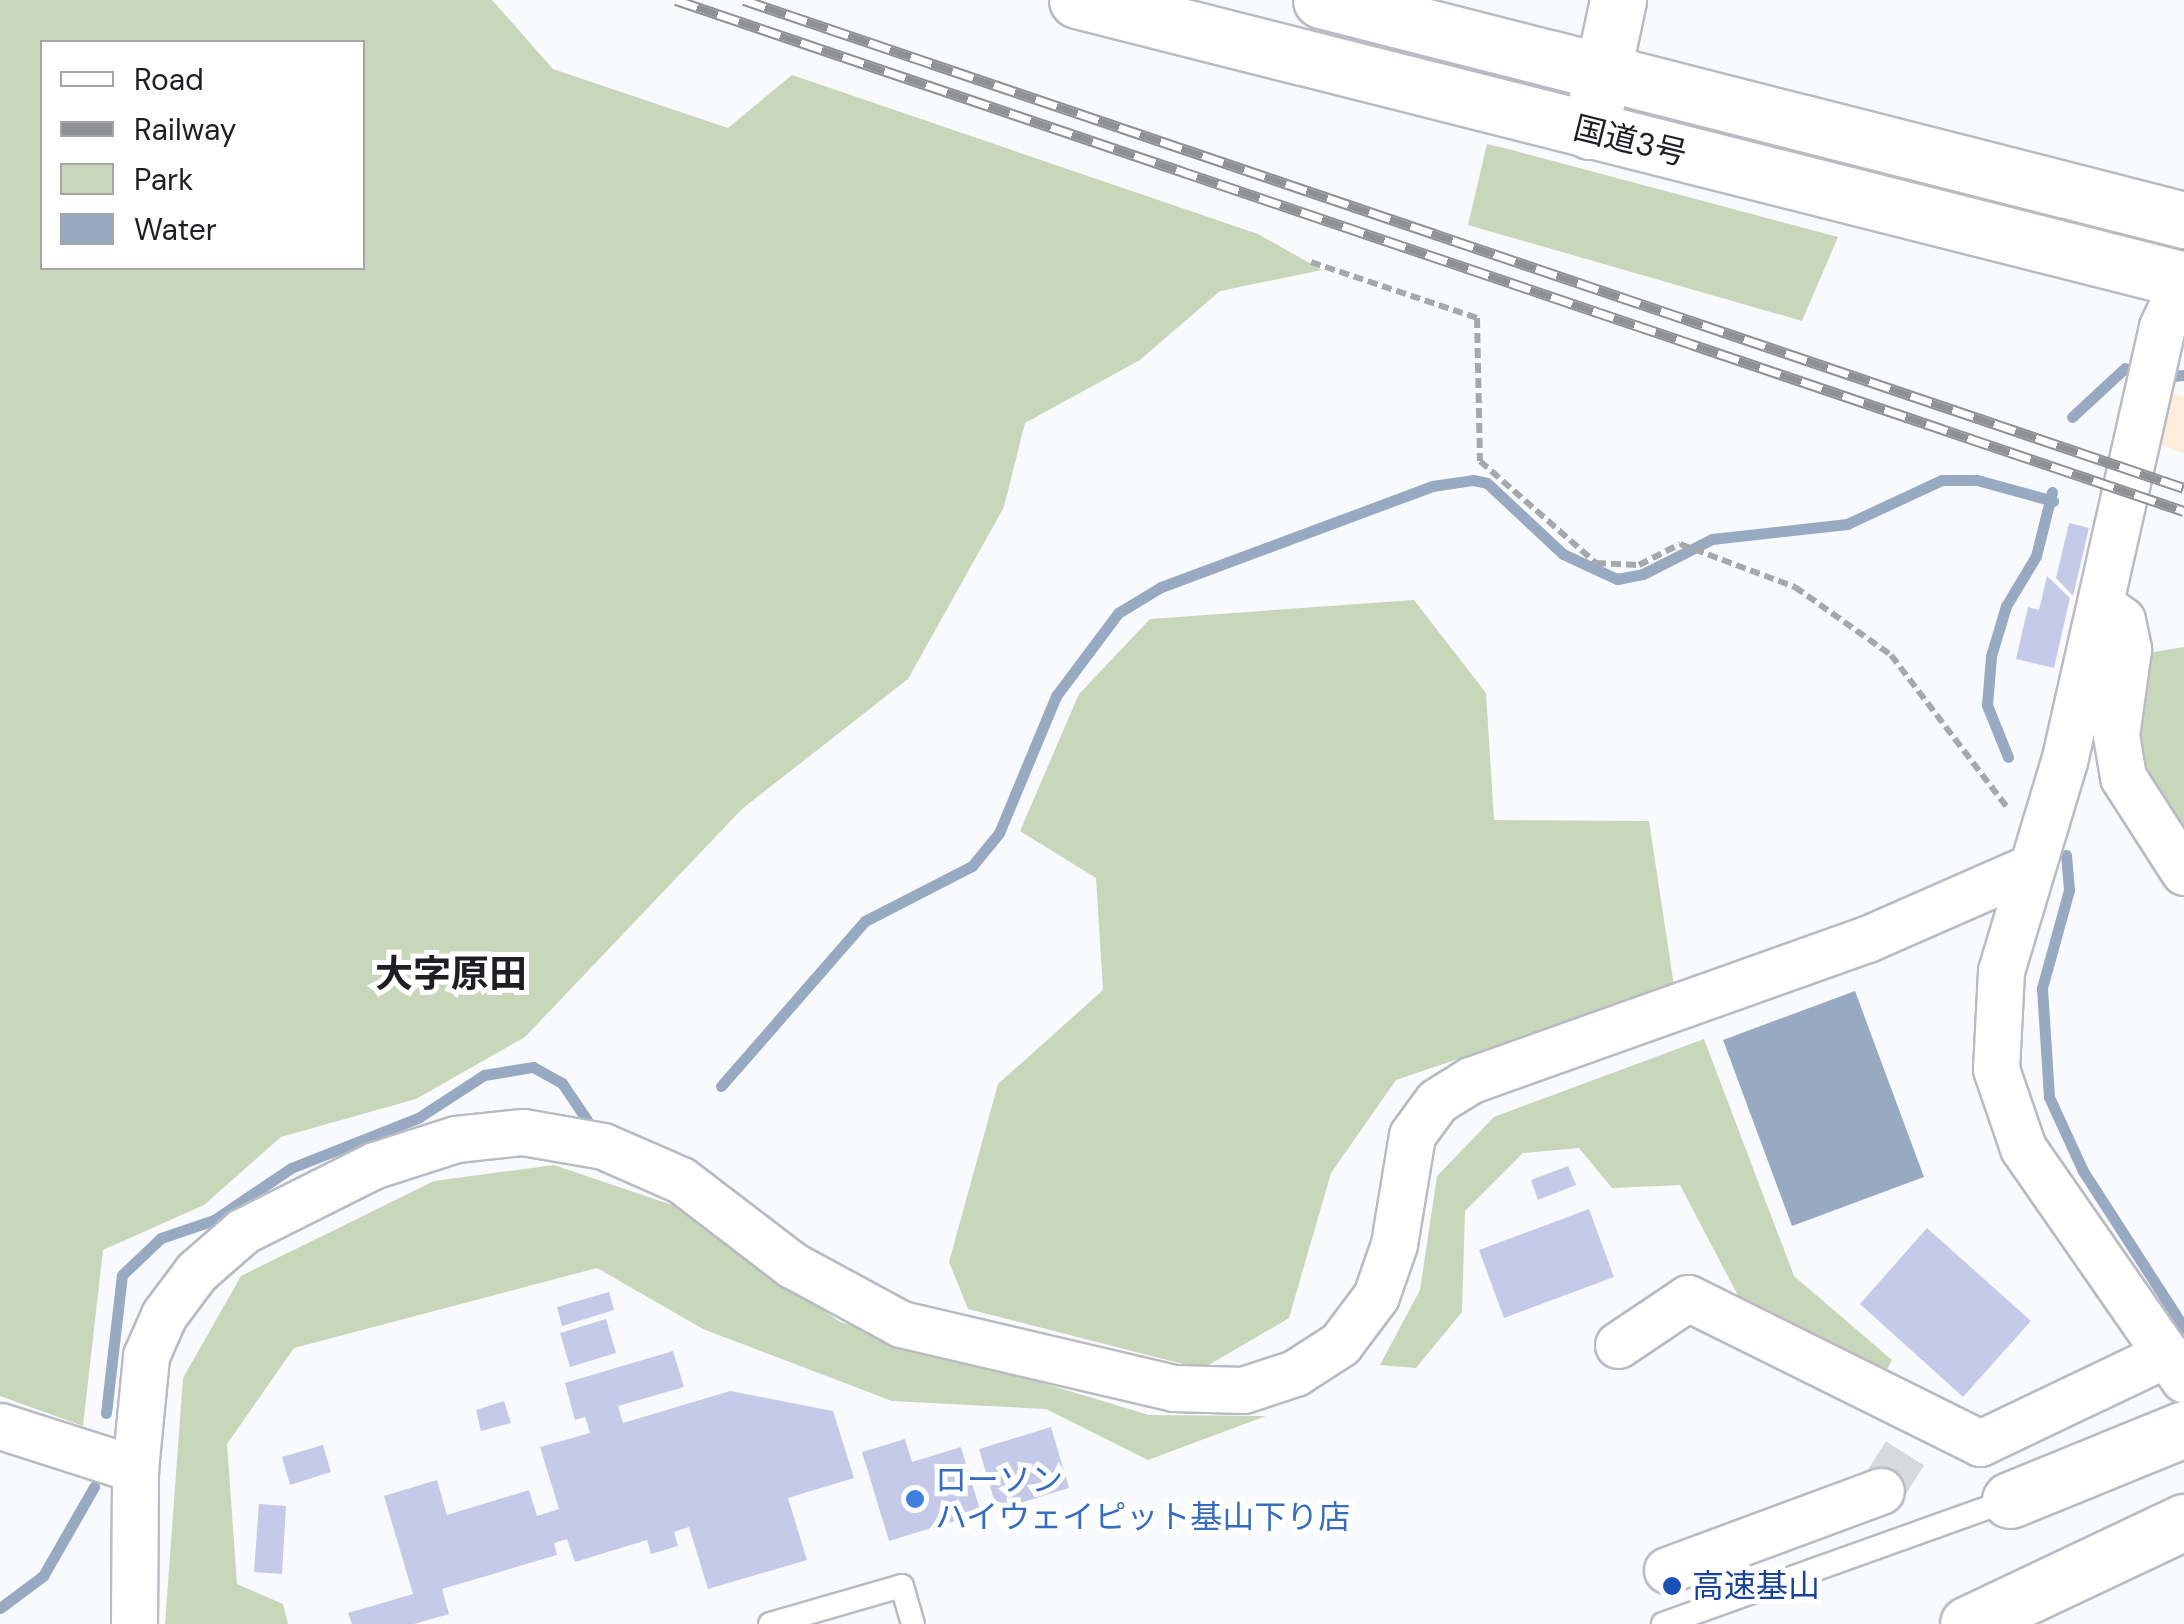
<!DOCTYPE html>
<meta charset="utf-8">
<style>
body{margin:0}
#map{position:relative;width:2184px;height:1624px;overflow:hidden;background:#f9fafe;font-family:"DM Sans","Noto Sans JP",sans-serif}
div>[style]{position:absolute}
.commercial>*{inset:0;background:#ffeddc}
.green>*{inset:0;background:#c8d6ba}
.water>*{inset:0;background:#97aac2}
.stream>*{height:11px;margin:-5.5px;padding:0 5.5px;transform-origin:5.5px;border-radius:5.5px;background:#97aac2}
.building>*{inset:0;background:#c5cae8}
.street-tunnel>*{height:45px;margin-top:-22.5px;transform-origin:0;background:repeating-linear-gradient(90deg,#d8d9dd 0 45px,transparent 0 67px)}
.path>*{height:6px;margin-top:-3px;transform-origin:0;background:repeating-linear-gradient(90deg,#a7a8ac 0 10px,transparent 0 15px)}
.roads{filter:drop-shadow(2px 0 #b9bbc4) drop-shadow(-2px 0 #b9bbc4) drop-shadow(0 2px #b9bbc4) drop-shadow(0 -2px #b9bbc4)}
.lane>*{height:22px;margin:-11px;padding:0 11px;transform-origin:11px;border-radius:11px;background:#fff}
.street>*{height:45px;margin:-22.5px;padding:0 22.5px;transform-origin:22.5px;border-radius:22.5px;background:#fff}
.secondary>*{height:55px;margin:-27.5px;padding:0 27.5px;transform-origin:27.5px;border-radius:27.5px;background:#fff}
.highway>*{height:55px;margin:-27.5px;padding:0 27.5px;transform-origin:27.5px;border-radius:27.5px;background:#fff}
.rail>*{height:11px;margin-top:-5.5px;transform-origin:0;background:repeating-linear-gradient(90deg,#fff 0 22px,#909194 0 44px);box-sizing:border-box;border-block:2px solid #909194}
.dots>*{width:28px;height:28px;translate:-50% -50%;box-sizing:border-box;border:5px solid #fff;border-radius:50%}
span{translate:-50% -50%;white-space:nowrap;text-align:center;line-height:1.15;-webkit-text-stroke:10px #fff;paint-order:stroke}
.street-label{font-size:32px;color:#1e1f22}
.shop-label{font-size:32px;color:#366cbe}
.left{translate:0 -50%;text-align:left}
.transit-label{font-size:32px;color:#164399}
.quarter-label{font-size:38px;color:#1e1f22;font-weight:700}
.legend{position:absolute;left:40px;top:40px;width:325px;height:230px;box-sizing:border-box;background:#fff;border:2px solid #a5a5a7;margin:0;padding:12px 18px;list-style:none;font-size:30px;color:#1e1f22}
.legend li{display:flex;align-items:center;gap:20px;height:50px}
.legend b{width:50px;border:2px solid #a5a5a7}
</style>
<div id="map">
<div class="commercial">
<div style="clip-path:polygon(2169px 393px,2184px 396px,2184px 453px,2155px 443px)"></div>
</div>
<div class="green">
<div style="clip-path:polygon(evenodd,0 0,492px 0,553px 69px,728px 128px,792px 75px,1258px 234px,1322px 270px,1220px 291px,1140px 360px,1025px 423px,1004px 507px,908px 679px,742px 809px,525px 1037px,416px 1099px,281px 1137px,204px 1205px,103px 1250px,83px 1426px,0 1396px,0 0,42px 42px,362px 42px,362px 268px,42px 268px,42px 42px)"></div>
<div style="clip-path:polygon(1487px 144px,1508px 149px,1838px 237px,1802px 321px,1468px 225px)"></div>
<div style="clip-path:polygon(1414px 600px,1486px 693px,1494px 820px,1649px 821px,1674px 986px,1396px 1080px,1331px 1173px,1289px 1318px,1202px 1369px,968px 1309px,949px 1262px,998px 1084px,1103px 990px,1096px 878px,1020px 831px,1079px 694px,1150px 619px)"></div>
<div style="clip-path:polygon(2184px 647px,2184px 855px,2131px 763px,2142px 654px)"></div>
<div style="clip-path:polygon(1704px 1039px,1794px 1276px,1892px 1360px,1871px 1400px,1746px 1311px,1680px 1185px,1612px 1188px,1579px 1148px,1523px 1153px,1465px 1211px,1462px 1312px,1416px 1368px,1380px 1365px,1420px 1290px,1437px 1176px,1494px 1117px)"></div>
<div style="clip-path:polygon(554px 1165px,678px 1207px,840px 1322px,1149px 1415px,1266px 1416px,1148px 1460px,1046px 1409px,892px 1401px,703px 1329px,597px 1268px,294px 1348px,227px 1444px,237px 1584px,283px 1604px,288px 1624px,165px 1624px,183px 1378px,241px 1276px,434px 1181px)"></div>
</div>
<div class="water">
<div style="clip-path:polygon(1855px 991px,1924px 1177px,1792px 1226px,1723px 1040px)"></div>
</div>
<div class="stream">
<div style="left:2173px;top:376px;width:11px;rotate:-5deg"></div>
<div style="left:2072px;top:417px;width:72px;rotate:-42.8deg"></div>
<div style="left:2008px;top:757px;width:56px;rotate:-112deg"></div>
<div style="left:1987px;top:705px;width:49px;rotate:-85.3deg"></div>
<div style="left:1991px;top:656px;width:52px;rotate:-73.3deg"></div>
<div style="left:2006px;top:606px;width:58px;rotate:-59deg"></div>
<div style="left:2036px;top:556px;width:66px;rotate:-76deg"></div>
<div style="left:2066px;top:855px;width:35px;rotate:85deg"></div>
<div style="left:2069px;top:890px;width:102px;rotate:105.4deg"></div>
<div style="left:2042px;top:988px;width:109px;rotate:86.3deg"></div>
<div style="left:2049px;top:1097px;width:81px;rotate:65.3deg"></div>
<div style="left:2083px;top:1171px;width:187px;rotate:57.2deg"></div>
<div style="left:721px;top:1086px;width:219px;rotate:-48.9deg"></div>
<div style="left:865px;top:921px;width:120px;rotate:-27.2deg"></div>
<div style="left:972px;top:866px;width:43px;rotate:-50.7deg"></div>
<div style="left:999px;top:833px;width:148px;rotate:-67.4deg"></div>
<div style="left:1056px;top:696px;width:104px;rotate:-53.2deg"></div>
<div style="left:1118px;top:613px;width:50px;rotate:-31.2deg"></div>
<div style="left:1161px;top:587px;width:289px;rotate:-20.4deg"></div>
<div style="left:1432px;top:486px;width:41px;rotate:-8.3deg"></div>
<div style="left:1473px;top:480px;width:14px;rotate:12deg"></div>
<div style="left:1487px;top:483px;width:104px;rotate:43.1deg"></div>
<div style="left:1563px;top:554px;width:60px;rotate:24.8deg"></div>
<div style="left:1617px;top:579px;width:26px;rotate:-11deg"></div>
<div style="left:1643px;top:574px;width:77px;rotate:-26.9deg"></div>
<div style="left:1712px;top:539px;width:136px;rotate:-6.3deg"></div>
<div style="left:1847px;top:524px;width:105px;rotate:-24.9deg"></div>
<div style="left:1942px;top:480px;width:35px"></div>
<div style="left:1977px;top:480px;width:79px;rotate:15.4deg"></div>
<div style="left:106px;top:1413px;width:139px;rotate:-83.4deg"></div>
<div style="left:122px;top:1275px;width:54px;rotate:-43.5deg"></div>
<div style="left:161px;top:1238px;width:56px;rotate:-18.8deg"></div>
<div style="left:214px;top:1220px;width:93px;rotate:-34deg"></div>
<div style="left:291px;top:1168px;width:136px;rotate:-21.5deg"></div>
<div style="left:418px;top:1118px;width:79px;rotate:-33.1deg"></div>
<div style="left:484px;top:1075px;width:50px;rotate:-9.3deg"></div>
<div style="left:533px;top:1067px;width:33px;rotate:29deg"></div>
<div style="left:562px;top:1083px;width:45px;rotate:56deg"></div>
<div style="left:0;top:1608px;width:54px;rotate:-36.7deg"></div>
<div style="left:43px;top:1576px;width:103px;rotate:-60.2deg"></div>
</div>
<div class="building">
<div style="clip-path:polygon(2069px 523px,2089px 528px,2073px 596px,2056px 578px)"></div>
<div style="clip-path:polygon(2047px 576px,2070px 598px,2054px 668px,2016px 659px,2028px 607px,2039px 610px)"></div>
<div style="clip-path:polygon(1568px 1166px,1576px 1185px,1538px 1200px,1531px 1180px)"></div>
<div style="clip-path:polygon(1589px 1209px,1614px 1277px,1504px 1318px,1479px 1250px)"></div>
<div style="clip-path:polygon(1927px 1228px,2031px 1321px,1963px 1397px,1860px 1304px)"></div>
<div style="clip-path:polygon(609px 1292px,614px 1310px,562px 1326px,557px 1307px)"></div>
<div style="clip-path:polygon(606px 1319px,616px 1353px,570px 1367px,560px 1333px)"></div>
<div style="clip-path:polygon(673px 1351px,684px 1387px,618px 1406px,623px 1423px,730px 1391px,833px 1411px,854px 1478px,788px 1498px,807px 1560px,708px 1589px,689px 1527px,674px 1532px,678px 1546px,651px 1554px,647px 1540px,575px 1562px,567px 1539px,554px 1543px,557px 1555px,442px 1589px,449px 1614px,414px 1624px,352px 1624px,348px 1613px,413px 1594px,384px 1496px,437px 1480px,447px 1515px,529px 1490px,537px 1516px,559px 1509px,540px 1447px,590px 1433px,585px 1417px,575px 1420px,565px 1383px)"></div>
<div style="clip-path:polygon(504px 1401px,511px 1423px,481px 1431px,476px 1410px)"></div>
<div style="clip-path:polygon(1051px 1427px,1069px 1488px,997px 1510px,979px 1449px)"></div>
<div style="clip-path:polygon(905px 1439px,912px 1462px,961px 1447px,981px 1513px,889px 1541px,862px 1452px)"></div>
<div style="clip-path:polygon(323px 1445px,331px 1472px,290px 1485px,282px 1457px)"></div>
<div style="clip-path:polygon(259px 1504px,286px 1506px,282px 1574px,254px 1572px)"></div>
</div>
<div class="street-tunnel">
<div style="left:1881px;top:1491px;width:51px;rotate:-57.9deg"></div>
</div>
<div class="path">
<div style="left:1311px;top:262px;width:175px;rotate:18.6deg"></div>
<div style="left:1477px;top:318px;width:143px;rotate:88.8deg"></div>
<div style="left:1480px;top:461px;width:154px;rotate:41.3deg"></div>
<div style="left:1596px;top:563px;width:43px;rotate:2.7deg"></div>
<div style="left:1639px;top:565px;width:46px;rotate:-27.1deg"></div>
<div style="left:1680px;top:544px;width:123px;rotate:20.5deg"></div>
<div style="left:1795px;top:587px;width:118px;rotate:35.3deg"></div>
<div style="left:1891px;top:655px;width:191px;rotate:52.7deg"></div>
</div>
<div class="roads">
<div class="lane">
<div style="left:770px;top:1624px;width:137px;rotate:-16.1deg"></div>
<div style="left:902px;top:1586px;width:40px;rotate:74deg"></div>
<div style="left:1663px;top:1624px;width:368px;rotate:-19.7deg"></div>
</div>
<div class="street">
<div style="left:2184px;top:279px;width:53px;rotate:114.6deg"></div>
<div style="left:2162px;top:327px;width:445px;rotate:102.7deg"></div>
<div style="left:2064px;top:761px;width:219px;rotate:106.7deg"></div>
<div style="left:2001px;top:971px;width:98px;rotate:92.9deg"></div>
<div style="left:1996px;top:1069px;width:83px;rotate:71.1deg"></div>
<div style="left:2023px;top:1148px;width:282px;rotate:55.2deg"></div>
<div style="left:2100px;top:604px;width:27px;rotate:36deg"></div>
<div style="left:2122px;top:620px;width:30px;rotate:78deg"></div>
<div style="left:2128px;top:649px;width:87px;rotate:97.9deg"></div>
<div style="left:2116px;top:735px;width:43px;rotate:80.5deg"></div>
<div style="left:2123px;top:777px;width:113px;rotate:57.3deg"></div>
<div style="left:1618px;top:1345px;width:84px;rotate:-33.9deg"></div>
<div style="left:1688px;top:1298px;width:326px;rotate:26.4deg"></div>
<div style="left:1980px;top:1443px;width:207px;rotate:-25.5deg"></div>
<div style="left:0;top:1426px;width:142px;rotate:17.7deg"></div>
<div style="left:1667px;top:1570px;width:228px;rotate:-20.3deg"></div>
<div style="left:134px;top:1624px;width:155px;rotate:-89.6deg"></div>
<div style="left:135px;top:1469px;width:114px;rotate:-84.4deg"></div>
<div style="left:146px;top:1356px;width:45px;rotate:-66.3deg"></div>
<div style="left:164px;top:1315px;width:54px;rotate:-53.3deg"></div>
<div style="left:196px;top:1272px;width:62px;rotate:-41.1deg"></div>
<div style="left:243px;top:1231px;width:148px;rotate:-26.6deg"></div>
<div style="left:375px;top:1165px;width:85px;rotate:-17.8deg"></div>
<div style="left:456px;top:1139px;width:67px;rotate:-6deg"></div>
<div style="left:523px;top:1132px;width:81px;rotate:9.9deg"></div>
<div style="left:603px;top:1146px;width:85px;rotate:23.6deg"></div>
<div style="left:681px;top:1180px;width:140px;rotate:37.4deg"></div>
<div style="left:792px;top:1265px;width:124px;rotate:28.4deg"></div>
<div style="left:901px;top:1324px;width:280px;rotate:13.2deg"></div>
<div style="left:1174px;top:1388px;width:69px;rotate:1.7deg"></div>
<div style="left:1243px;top:1390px;width:55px;rotate:-18.1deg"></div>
<div style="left:1295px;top:1373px;width:54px;rotate:-32.8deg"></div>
<div style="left:1340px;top:1344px;width:60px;rotate:-53.1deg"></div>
<div style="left:1376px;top:1296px;width:55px;rotate:-70.9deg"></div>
<div style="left:1394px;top:1244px;width:110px;rotate:-80.6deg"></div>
<div style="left:1412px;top:1135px;width:42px;rotate:-53.7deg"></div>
<div style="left:1437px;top:1101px;width:40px;rotate:-32deg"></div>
<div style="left:1471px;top:1080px;width:420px;rotate:-19.6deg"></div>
<div style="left:1867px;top:939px;width:177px;rotate:-23.7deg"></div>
</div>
<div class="secondary">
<div style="left:1590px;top:131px;width:134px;rotate:-77.9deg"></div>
</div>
<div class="highway">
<div style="left:1077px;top:0;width:1142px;rotate:14.19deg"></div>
<div style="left:1321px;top:0;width:891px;rotate:14.3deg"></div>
<div style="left:2010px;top:1500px;width:188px;rotate:-22.2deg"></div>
<div style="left:1968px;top:1624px;width:239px;rotate:-25.3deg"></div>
</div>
</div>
<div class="rail">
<div style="left:676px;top:0;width:1592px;rotate:18.72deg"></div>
<div style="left:744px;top:0;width:1520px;rotate:18.72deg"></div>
</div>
<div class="dots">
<div style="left:915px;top:1499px;background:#3f7fe0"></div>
<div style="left:1672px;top:1586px;background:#1a4fb4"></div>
</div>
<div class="street-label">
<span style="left:1630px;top:141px;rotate:14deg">国道3号</span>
</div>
<div class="shop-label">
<span class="left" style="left:935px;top:1499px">ローソン<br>ハイウェイピット基山下り店</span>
</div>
<div class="transit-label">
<span class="left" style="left:1692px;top:1586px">高速基山</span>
</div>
<div class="quarter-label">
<span style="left:451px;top:975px">大字原田</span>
</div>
<ul class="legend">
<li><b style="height:12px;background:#fff"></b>Road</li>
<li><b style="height:12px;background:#909194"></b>Railway</li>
<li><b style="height:28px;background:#c8d6ba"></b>Park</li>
<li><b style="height:28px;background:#97aac2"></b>Water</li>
</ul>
</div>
